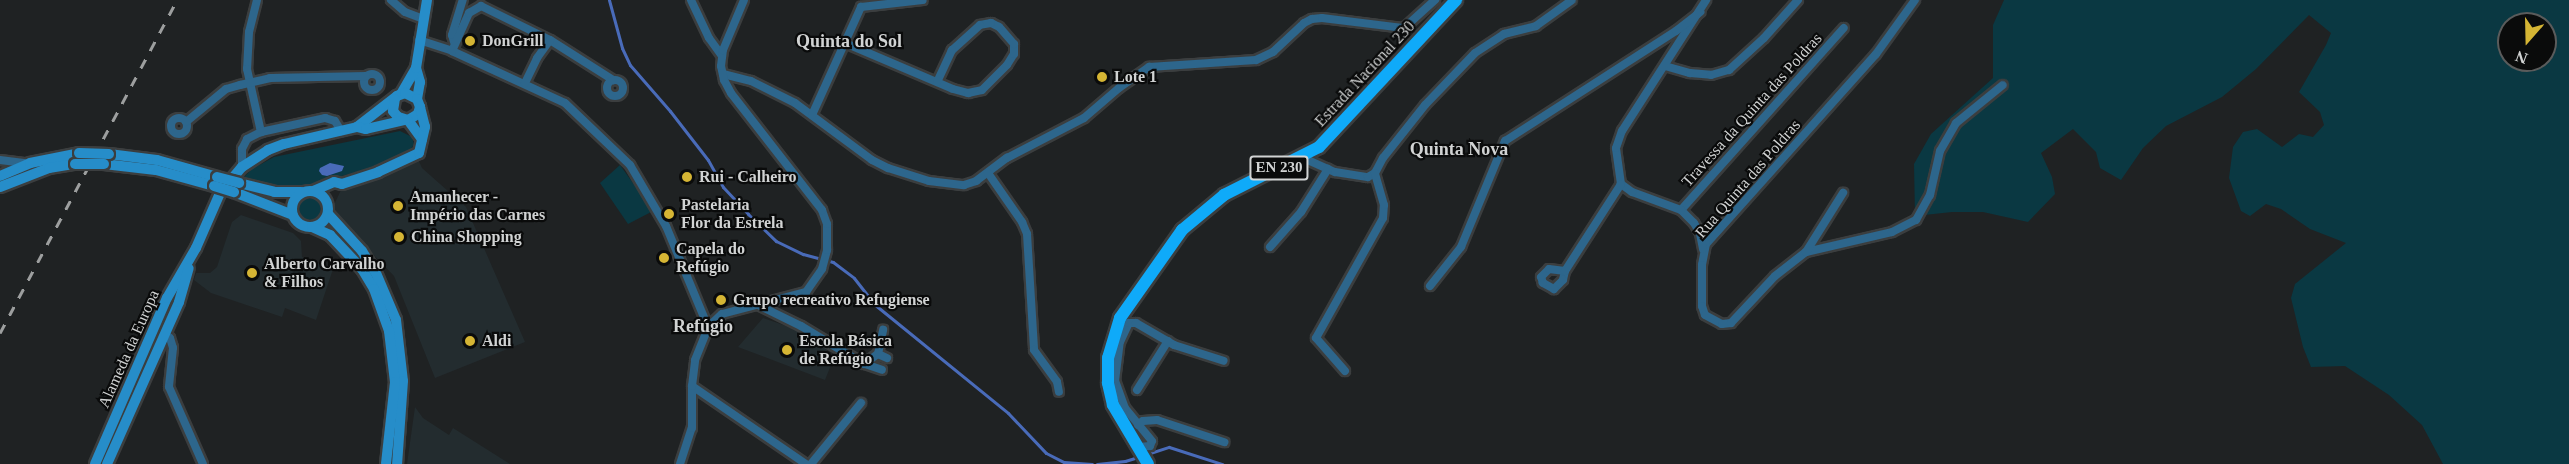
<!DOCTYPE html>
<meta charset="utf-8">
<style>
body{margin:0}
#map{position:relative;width:2569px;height:464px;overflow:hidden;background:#1f2223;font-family:"Times New Roman",serif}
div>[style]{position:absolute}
.built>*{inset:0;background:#232c2f}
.green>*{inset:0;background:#0a3842}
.round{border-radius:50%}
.water>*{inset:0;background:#496bb9}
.stream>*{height:3px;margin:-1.5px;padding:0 1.5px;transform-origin:1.5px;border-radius:1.5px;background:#496bb9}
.roads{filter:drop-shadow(2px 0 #3b3e3f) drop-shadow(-2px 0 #3b3e3f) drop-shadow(0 2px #3b3e3f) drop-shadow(0 -2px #3b3e3f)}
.minor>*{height:8px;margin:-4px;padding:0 4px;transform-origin:4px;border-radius:4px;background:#2d668c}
.minor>.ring{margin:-4px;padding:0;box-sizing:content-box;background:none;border:8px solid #2d668c;border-radius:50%}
.secondary>*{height:10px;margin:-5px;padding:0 5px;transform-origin:5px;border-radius:5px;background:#268dc9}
.secondary>.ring{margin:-5px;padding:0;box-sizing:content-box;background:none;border:10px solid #268dc9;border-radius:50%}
.primary>*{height:12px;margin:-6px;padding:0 6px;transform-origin:6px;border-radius:6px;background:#0faaf9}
.rail>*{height:3px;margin-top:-1.5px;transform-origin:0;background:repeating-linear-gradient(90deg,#9d9f9f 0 10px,transparent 0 20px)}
.bridges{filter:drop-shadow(2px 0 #3b3e3f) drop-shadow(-2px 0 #3b3e3f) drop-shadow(0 2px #3b3e3f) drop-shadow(0 -2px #3b3e3f)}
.secondary-bridge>*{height:10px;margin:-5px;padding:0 5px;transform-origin:5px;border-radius:5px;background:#268dc9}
.dots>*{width:16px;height:16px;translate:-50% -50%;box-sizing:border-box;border:3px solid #0a0b0b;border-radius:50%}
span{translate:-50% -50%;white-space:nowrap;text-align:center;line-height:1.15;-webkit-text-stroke:4.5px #0a0b0b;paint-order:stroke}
.shield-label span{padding:2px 4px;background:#0a0b0b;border:2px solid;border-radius:4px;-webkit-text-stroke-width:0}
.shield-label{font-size:15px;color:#d1d3d3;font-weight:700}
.poi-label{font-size:16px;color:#d1d3d3;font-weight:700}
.left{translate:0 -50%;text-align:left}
.street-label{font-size:16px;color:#d1d3d3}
.neighbourhood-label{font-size:18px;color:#d1d3d3;font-weight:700}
.north{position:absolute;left:2497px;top:12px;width:60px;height:60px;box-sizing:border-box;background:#0a0b0b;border:2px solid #5a5b5b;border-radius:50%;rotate:200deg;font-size:16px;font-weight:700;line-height:24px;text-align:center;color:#d1d3d3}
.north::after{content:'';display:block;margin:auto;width:21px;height:27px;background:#d5b534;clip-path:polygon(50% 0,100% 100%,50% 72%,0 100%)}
</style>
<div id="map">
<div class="built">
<div style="clip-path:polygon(418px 159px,422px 168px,466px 207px,525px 342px,435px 378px,394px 276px,336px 216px,333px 207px,341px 190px)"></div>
<div style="clip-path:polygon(241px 215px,293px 233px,301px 241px,302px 257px,333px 269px,316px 320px,285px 308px,282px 317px,211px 293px,194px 280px,196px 273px,210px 273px,217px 267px,232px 222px)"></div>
<div style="clip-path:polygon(763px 318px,804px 332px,826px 344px,827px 352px,835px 355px,825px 380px,738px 347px)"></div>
<div style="clip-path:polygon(415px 407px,423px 418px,449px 435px,453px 428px,510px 464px,407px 464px)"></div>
</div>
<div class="green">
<div style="clip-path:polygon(evenodd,2004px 0,2569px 0,2569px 464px,2443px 464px,2422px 425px,2389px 395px,2345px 366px,2311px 367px,2303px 347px,2291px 298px,2295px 284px,2346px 243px,2310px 229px,2281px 209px,2266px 204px,2250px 216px,2241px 211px,2229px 178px,2233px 147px,2243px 132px,2257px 129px,2282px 147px,2299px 134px,2313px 137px,2324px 125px,2320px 112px,2299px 92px,2326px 45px,2331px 33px,2309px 15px,2256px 69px,2222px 97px,2166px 126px,2143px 148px,2121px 180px,2100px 168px,2096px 152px,2073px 129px,2041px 153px,2052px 177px,2055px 194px,2028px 222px,1983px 212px,1952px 212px,1915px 216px,1914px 164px,1931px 134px,1993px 78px,1993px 25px,2004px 0,2509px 24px,2545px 24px,2545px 60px,2509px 60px,2509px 24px)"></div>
<div style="clip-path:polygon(400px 131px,412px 137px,414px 144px,410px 151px,401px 157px,372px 168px,292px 189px,269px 186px,243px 178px,252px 169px,274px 157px)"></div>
<div style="clip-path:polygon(620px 165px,653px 211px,628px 224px,600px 183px)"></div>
<div class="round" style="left:299px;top:198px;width:22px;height:22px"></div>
</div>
<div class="water">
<div style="clip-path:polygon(330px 163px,344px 166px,342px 171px,327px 176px,322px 175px,319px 171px,320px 168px)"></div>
</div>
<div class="stream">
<div style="left:609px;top:0;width:50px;rotate:74.8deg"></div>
<div style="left:622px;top:48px;width:19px;rotate:65deg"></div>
<div style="left:630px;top:65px;width:61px;rotate:49deg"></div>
<div style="left:670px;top:111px;width:62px;rotate:52.2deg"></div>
<div style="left:708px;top:160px;width:31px;rotate:61deg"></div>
<div style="left:723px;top:187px;width:37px;rotate:47deg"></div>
<div style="left:748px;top:214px;width:39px;rotate:44deg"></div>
<div style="left:776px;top:241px;width:30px;rotate:26deg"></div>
<div style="left:803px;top:254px;width:31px;rotate:15deg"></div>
<div style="left:833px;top:262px;width:26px;rotate:37deg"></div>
<div style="left:854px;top:278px;width:33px;rotate:52deg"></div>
<div style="left:874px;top:304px;width:173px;rotate:39.1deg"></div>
<div style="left:1008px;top:413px;width:55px;rotate:46.5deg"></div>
<div style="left:1046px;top:453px;width:20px;rotate:27deg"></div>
<div style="left:1064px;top:462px;width:28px;rotate:4deg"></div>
<div style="left:1147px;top:454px;width:23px;rotate:-18deg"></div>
<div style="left:1169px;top:447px;width:56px;rotate:17.8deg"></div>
<div style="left:1097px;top:464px;width:28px;rotate:-6deg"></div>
<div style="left:1125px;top:461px;width:17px;rotate:-17deg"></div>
</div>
<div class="roads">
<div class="minor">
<div style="left:257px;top:0;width:33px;rotate:104deg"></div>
<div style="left:249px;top:32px;width:37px;rotate:93deg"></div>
<div style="left:247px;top:69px;width:65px;rotate:77.5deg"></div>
<div style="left:391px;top:0;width:18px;rotate:41deg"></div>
<div style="left:405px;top:12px;width:19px;rotate:21deg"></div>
<div style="left:691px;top:0;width:42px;rotate:64.7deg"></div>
<div style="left:709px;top:38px;width:22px;rotate:54deg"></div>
<div style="left:1915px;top:0;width:67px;rotate:125.8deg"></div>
<div style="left:1876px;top:54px;width:255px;rotate:131.8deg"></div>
<div style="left:1706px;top:244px;width:21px;rotate:101deg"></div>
<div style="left:1702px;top:265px;width:41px;rotate:90deg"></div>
<div style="left:1702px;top:306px;width:9px;rotate:72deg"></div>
<div style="left:1705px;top:315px;width:19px;rotate:28deg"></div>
<div style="left:1722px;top:324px;width:9px;rotate:-6deg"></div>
<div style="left:1731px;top:323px;width:64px;rotate:-46.9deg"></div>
<div style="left:1775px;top:276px;width:39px;rotate:-38deg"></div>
<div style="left:1806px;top:252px;width:88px;rotate:-13.1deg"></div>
<div style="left:1892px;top:232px;width:27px;rotate:-27deg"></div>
<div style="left:1916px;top:220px;width:29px;rotate:-61deg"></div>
<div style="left:1930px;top:195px;width:45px;rotate:-77.2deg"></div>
<div style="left:1940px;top:151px;width:32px;rotate:-60deg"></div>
<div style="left:1956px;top:123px;width:60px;rotate:-39deg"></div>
<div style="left:419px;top:40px;width:35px;rotate:18deg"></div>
<div style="left:452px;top:51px;width:124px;rotate:24.7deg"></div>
<div style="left:565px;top:103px;width:90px;rotate:43.6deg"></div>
<div style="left:630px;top:165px;width:71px;rotate:59.5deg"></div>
<div style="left:666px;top:226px;width:109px;rotate:67.4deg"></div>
<div style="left:454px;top:42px;width:7px;rotate:-106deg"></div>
<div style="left:452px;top:35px;width:37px;rotate:-73deg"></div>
<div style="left:845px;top:43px;width:117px;rotate:23.1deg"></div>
<div style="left:953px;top:89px;width:16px;rotate:15deg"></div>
<div style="left:968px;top:93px;width:14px;rotate:-12deg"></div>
<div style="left:982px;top:90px;width:35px;rotate:-45deg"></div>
<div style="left:1007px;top:65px;width:13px;rotate:-58deg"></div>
<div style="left:1014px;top:54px;width:10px;rotate:-90deg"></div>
<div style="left:1014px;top:44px;width:23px;rotate:-131deg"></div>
<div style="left:999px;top:27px;width:9px;rotate:-153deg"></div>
<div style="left:991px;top:23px;width:11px;rotate:170deg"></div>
<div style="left:980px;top:25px;width:38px;rotate:138deg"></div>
<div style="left:952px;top:50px;width:35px;rotate:115deg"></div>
<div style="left:452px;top:51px;width:42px;rotate:-65.9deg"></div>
<div style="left:469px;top:13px;width:14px;rotate:-30deg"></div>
<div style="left:481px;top:6px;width:77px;rotate:26.2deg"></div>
<div style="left:550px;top:40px;width:75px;rotate:32.4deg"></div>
<div style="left:1665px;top:66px;width:26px;rotate:16deg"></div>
<div style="left:1690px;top:73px;width:21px;rotate:5deg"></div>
<div style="left:1711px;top:75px;width:19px;rotate:-16deg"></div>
<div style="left:1729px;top:70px;width:47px;rotate:-42.4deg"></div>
<div style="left:1764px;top:38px;width:51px;rotate:-48.2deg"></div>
<div style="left:723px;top:74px;width:29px;rotate:14deg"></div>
<div style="left:751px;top:81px;width:49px;rotate:26.6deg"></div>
<div style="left:795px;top:103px;width:96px;rotate:36.5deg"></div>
<div style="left:872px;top:160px;width:18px;rotate:27deg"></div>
<div style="left:888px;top:168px;width:43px;rotate:17.6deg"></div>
<div style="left:929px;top:181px;width:35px;rotate:7deg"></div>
<div style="left:964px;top:185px;width:13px;rotate:-18deg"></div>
<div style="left:976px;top:181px;width:39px;rotate:-37deg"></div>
<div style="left:1007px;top:158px;width:87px;rotate:-27.5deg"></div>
<div style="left:1084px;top:118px;width:46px;rotate:-40.6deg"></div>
<div style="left:1119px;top:88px;width:37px;rotate:-35deg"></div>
<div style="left:1149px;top:67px;width:107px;rotate:-3.7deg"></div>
<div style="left:1256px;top:60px;width:19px;rotate:-25deg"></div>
<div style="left:1273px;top:52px;width:42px;rotate:-43.1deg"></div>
<div style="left:1304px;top:23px;width:9px;rotate:-27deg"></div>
<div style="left:1312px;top:19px;width:10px;rotate:-6deg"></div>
<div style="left:1322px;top:18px;width:83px;rotate:7deg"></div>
<div style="left:1404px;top:28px;width:42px;rotate:-42.1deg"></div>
<div class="ring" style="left:364px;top:74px;width:8px;height:8px"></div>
<div class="ring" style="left:607px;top:80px;width:8px;height:8px"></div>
<div style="left:525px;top:83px;width:28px;rotate:-64deg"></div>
<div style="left:537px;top:58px;width:22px;rotate:-54deg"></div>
<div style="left:812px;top:115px;width:119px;rotate:-65.6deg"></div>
<div style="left:861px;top:7px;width:62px;rotate:-6.4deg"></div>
<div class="ring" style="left:171px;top:118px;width:8px;height:8px"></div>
<div style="left:186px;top:122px;width:52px;rotate:-39.5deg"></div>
<div style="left:226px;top:89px;width:15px;rotate:-16deg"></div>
<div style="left:240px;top:85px;width:31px;rotate:-13deg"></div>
<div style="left:270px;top:78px;width:96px;rotate:-1.2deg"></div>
<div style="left:1301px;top:157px;width:37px;rotate:24deg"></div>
<div style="left:1335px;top:172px;width:33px;rotate:9deg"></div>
<div style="left:1368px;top:177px;width:8px;rotate:-30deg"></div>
<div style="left:1375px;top:173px;width:17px;rotate:-62deg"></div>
<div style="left:1383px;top:158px;width:68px;rotate:-51.6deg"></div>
<div style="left:1425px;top:105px;width:72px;rotate:-46.1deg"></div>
<div style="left:1475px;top:53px;width:35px;rotate:-33deg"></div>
<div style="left:1504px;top:34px;width:33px;rotate:-14deg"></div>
<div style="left:1536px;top:26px;width:44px;rotate:-35.8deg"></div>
<div style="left:0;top:160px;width:26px;rotate:7deg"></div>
<div style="left:242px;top:167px;width:18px;rotate:-90deg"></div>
<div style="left:242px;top:149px;width:11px;rotate:-63deg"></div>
<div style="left:247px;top:139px;width:16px;rotate:-27deg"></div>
<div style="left:261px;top:132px;width:66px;rotate:-12.3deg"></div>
<div style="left:325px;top:118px;width:10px;rotate:17deg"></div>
<div style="left:335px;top:121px;width:12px;rotate:59deg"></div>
<div style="left:988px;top:173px;width:60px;rotate:55.2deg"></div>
<div style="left:1022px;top:222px;width:13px;rotate:67deg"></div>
<div style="left:1027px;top:234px;width:116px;rotate:86.5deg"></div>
<div style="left:1034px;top:350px;width:39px;rotate:54deg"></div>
<div style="left:1057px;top:382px;width:10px;rotate:79deg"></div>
<div style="left:1681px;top:210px;width:244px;rotate:-48.2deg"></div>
<div style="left:1270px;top:247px;width:47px;rotate:-48.5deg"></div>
<div style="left:1301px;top:212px;width:51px;rotate:-57.9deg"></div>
<div style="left:1703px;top:249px;width:16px;rotate:-101deg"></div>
<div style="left:1700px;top:233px;width:12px;rotate:-121deg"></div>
<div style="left:1694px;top:223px;width:18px;rotate:-135deg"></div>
<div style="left:1681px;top:210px;width:52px;rotate:-159.8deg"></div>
<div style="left:1632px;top:192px;width:14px;rotate:-144deg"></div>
<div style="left:1621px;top:184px;width:36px;rotate:-98deg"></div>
<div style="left:1616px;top:148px;width:18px;rotate:-71deg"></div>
<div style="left:1622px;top:131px;width:156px;rotate:-57.3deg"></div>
<div style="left:1806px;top:252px;width:70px;rotate:-57.9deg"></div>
<div style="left:1565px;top:271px;width:9px;rotate:103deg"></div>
<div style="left:1563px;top:280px;width:13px;rotate:135deg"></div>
<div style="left:1554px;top:289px;width:13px;rotate:-151deg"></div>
<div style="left:1543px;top:283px;width:6px;rotate:-108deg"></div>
<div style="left:1541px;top:277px;width:11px;rotate:-45deg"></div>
<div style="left:1549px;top:269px;width:16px;rotate:7deg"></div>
<div style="left:1565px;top:271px;width:103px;rotate:-57.2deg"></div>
<div style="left:1430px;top:286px;width:50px;rotate:-51.5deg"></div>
<div style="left:1461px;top:247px;width:115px;rotate:-67.5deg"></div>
<div style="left:1505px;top:141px;width:203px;rotate:-32.8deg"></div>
<div style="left:1676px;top:31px;width:31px;rotate:-38deg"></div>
<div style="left:758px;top:305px;width:48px;rotate:26deg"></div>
<div style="left:801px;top:326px;width:71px;rotate:31.2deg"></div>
<div style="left:862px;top:363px;width:21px;rotate:19deg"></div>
<div style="left:165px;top:334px;width:6px;rotate:39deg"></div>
<div style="left:170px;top:338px;width:10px;rotate:73deg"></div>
<div style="left:173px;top:348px;width:39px;rotate:96deg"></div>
<div style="left:169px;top:387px;width:84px;rotate:66.2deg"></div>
<div style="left:878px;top:354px;width:25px;rotate:-78deg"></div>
<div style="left:864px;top:364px;width:17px;rotate:-36deg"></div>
<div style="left:878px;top:354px;width:10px;rotate:24deg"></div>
<div style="left:1345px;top:371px;width:44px;rotate:-131.3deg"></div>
<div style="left:1316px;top:338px;width:137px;rotate:-60.8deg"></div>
<div style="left:1383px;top:218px;width:13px;rotate:-86deg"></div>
<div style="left:1384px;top:205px;width:33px;rotate:-106deg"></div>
<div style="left:692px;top:386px;width:138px;rotate:34.4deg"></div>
<div style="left:1137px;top:390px;width:58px;rotate:-57.7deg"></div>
<div style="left:1138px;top:425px;width:6px;rotate:-39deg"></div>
<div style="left:1143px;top:421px;width:14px;rotate:-4deg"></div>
<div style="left:1157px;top:420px;width:71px;rotate:18.2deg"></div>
<div style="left:1139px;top:447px;width:11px;rotate:-5deg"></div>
<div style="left:1150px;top:446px;width:5px;rotate:-68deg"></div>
<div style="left:1152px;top:441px;width:43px;rotate:-129.3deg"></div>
<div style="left:1125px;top:408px;width:29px;rotate:-110deg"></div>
<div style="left:1115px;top:381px;width:39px;rotate:-83deg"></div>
<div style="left:1120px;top:342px;width:21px;rotate:-65deg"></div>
<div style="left:1129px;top:323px;width:7px"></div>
<div style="left:1136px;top:323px;width:44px;rotate:30.1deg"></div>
<div style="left:1174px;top:345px;width:52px;rotate:17.7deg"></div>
<div style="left:680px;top:464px;width:38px;rotate:-72deg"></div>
<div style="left:692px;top:428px;width:42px;rotate:-90deg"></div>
<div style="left:692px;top:386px;width:26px;rotate:-83deg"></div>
<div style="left:695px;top:360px;width:35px;rotate:-68deg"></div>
<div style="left:708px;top:327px;width:19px;rotate:-43deg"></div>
<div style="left:722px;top:314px;width:87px;rotate:-14.7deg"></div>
<div style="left:806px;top:292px;width:28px;rotate:-55deg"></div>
<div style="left:822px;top:269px;width:20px;rotate:-75deg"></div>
<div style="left:827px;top:250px;width:26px;rotate:-90deg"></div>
<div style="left:827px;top:224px;width:15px;rotate:-110deg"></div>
<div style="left:822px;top:210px;width:148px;rotate:-127.9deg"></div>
<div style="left:731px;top:93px;width:15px;rotate:-118deg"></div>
<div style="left:724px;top:80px;width:14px;rotate:-102deg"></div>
<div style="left:721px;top:66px;width:16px;rotate:-83deg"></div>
<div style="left:723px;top:50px;width:54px;rotate:-67.2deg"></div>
<div style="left:811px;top:464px;width:79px;rotate:-50.7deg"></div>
</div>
<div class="secondary">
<div style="left:416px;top:68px;width:15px;rotate:74deg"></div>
<div style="left:420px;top:82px;width:17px;rotate:100deg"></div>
<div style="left:401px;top:94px;width:30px;rotate:-60deg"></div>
<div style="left:416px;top:68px;width:69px;rotate:-80.8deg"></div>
<div style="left:408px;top:120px;width:24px;rotate:54deg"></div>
<div style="left:357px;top:127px;width:51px;rotate:-37.8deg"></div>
<div style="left:397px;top:96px;width:9px;rotate:-21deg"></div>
<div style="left:405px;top:93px;width:13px;rotate:27deg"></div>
<div style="left:417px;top:99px;width:9px;rotate:69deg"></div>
<div style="left:420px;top:107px;width:7px;rotate:106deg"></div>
<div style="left:418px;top:114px;width:12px;rotate:149deg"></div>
<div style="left:408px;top:120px;width:10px;rotate:-163deg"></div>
<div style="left:398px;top:117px;width:8px;rotate:-130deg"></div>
<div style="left:393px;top:111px;width:12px;rotate:-81deg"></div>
<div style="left:109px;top:154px;width:48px;rotate:7.1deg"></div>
<div style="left:157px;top:160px;width:62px;rotate:15.8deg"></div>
<div style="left:104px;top:164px;width:52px;rotate:6.6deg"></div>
<div style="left:156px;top:170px;width:60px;rotate:15.4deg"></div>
<div style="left:0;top:176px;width:33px;rotate:-23deg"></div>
<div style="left:30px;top:163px;width:50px;rotate:-11.5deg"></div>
<div style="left:239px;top:183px;width:36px;rotate:14deg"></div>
<div style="left:274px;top:192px;width:27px"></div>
<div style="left:0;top:187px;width:53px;rotate:-21.2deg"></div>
<div style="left:49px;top:168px;width:26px;rotate:-9deg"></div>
<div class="ring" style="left:292px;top:191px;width:26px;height:26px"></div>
<div style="left:313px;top:191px;width:23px;rotate:-23deg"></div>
<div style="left:334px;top:182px;width:8px;rotate:14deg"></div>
<div style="left:342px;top:184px;width:38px;rotate:-18deg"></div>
<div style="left:378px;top:172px;width:45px;rotate:-24.9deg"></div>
<div style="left:419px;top:153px;width:27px;rotate:-77deg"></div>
<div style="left:425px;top:127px;width:21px;rotate:-104deg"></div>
<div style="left:234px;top:192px;width:63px;rotate:21.3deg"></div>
<div style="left:328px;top:214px;width:50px;rotate:47.4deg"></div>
<div style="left:362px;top:251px;width:26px;rotate:58deg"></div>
<div style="left:376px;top:273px;width:51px;rotate:66.9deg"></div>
<div style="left:396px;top:320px;width:61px;rotate:83.5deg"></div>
<div style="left:403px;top:381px;width:83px;rotate:94.1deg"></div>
<div style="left:312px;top:227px;width:20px;rotate:24deg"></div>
<div style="left:330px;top:235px;width:47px;rotate:46.7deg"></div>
<div style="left:362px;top:269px;width:23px;rotate:59deg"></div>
<div style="left:374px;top:289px;width:45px;rotate:70.3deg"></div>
<div style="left:389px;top:331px;width:51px;rotate:83.3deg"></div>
<div style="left:395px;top:382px;width:82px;rotate:96.3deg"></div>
<div style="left:95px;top:464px;width:181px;rotate:-66.6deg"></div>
<div style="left:167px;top:298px;width:58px;rotate:-59.9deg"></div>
<div style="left:196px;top:248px;width:60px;rotate:-66.4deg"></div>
<div style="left:220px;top:193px;width:34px;rotate:-50deg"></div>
<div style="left:242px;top:167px;width:31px;rotate:-33deg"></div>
<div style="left:268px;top:150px;width:17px;rotate:-21deg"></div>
<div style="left:284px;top:144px;width:75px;rotate:-13.1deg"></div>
<div style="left:357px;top:127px;width:9px;rotate:13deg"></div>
<div style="left:366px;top:129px;width:40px;rotate:-13deg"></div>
<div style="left:107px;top:464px;width:177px;rotate:-66deg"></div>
<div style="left:179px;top:302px;width:35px;rotate:-74deg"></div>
</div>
<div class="primary">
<div style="left:1148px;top:464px;width:69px;rotate:-120.7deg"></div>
<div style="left:1113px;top:405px;width:23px;rotate:-103deg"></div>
<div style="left:1108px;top:383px;width:25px;rotate:-90deg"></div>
<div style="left:1108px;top:358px;width:42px;rotate:-73.3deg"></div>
<div style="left:1120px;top:318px;width:108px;rotate:-54.8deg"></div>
<div style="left:1182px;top:230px;width:55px;rotate:-39.8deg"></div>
<div style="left:1224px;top:195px;width:106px;rotate:-26.8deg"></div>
<div style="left:1319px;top:147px;width:201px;rotate:-47deg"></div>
</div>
</div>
<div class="rail">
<div style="left:0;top:333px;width:377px;rotate:-62deg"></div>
</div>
<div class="bridges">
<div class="secondary-bridge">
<div style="left:79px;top:153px;width:30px;rotate:2deg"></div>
<div style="left:75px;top:164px;width:29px"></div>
<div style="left:217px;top:177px;width:23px;rotate:15deg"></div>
<div style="left:214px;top:186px;width:21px;rotate:17deg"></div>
</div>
</div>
<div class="dots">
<div style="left:470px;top:41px;background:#d5b534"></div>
<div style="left:1102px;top:77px;background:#d5b534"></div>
<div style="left:687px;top:177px;background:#d5b534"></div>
<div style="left:398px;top:206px;background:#d5b534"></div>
<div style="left:669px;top:214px;background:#d5b534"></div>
<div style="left:399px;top:237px;background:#d5b534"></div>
<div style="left:664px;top:258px;background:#d5b534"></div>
<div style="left:252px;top:273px;background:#d5b534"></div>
<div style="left:721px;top:300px;background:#d5b534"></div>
<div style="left:470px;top:341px;background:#d5b534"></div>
<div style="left:787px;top:350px;background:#d5b534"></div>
</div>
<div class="shield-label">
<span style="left:1279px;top:168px">EN 230</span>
</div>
<div class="poi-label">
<span class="left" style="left:482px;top:41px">DonGrill</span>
<span class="left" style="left:1114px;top:77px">Lote 1</span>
<span class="left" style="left:699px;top:177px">Rui - Calheiro</span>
<span class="left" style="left:410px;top:206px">Amanhecer -<br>Império das Carnes</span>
<span class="left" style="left:681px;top:214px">Pastelaria<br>Flor da Estrela</span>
<span class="left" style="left:411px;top:237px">China Shopping</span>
<span class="left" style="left:676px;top:258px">Capela do<br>Refúgio</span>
<span class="left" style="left:264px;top:273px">Alberto Carvalho<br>&amp; Filhos</span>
<span class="left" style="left:733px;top:300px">Grupo recreativo Refugiense</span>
<span class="left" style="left:482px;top:341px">Aldi</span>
<span class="left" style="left:799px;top:350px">Escola Básica<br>de Refúgio</span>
</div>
<div class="street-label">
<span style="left:1365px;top:74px;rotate:-47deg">Estrada Nacional 230</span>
<span style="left:1752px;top:110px;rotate:-48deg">Travessa da Quinta das Poldras</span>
<span style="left:1748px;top:179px;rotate:-49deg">Rua Quinta das Poldras</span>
<span style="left:129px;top:349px;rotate:-66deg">Alameda da Europa</span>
</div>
<div class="neighbourhood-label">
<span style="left:849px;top:41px">Quinta do Sol</span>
<span style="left:1459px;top:149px">Quinta Nova</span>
<span style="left:703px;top:326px">Refúgio</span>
</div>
<div class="north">N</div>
</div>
